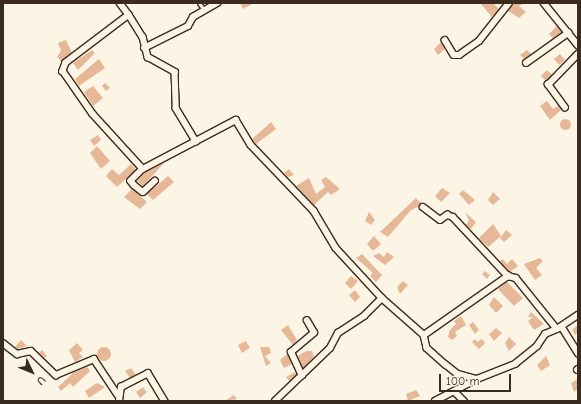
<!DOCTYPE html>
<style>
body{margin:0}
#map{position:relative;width:581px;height:404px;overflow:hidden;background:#fcf5e5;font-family:"Comic Neue",sans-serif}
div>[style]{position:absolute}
.building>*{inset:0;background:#e6b897}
.round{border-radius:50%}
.roads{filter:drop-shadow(1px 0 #3b2a1e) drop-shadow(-1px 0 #3b2a1e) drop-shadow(0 1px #3b2a1e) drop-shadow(0 -1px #3b2a1e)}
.lane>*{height:3px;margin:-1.5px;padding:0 1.5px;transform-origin:1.5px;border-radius:1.5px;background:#fcf5e5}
.street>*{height:5.5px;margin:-2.75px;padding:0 2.75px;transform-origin:2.75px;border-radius:2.75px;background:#fcf5e5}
span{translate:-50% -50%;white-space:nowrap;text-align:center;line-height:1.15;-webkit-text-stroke:3px #fcf5e5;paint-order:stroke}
.frame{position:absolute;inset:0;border:4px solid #3b2a1e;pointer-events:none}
.north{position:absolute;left:12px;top:352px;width:40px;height:40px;-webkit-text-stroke:3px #fcf5e5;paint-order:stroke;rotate:133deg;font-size:11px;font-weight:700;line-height:16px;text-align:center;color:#3b2a1e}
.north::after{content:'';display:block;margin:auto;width:14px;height:18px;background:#3b2a1e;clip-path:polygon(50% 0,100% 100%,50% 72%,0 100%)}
.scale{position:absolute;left:439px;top:374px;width:72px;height:18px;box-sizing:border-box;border:2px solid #3b2a1e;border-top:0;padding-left:5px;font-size:12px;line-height:14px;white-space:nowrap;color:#3b2a1e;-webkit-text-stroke:3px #fcf5e5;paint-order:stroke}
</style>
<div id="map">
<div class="building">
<div style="clip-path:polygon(240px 3px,254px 3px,243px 9px)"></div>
<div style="clip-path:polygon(480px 3px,493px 3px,499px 9px,492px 17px)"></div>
<div style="clip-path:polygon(513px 3px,524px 3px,519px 6px,526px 12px,519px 18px,508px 11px)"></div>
<div style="clip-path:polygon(557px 26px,562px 32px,553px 38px,549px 34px)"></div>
<div style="clip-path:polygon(66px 40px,72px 53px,62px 62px,57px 57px,61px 51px,58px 43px)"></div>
<div style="clip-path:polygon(441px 42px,445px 49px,438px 55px,434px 49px)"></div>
<div style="clip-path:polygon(92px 50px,95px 53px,78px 70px,73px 63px)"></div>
<div style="clip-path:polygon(527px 50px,531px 54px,524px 59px,520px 55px)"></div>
<div style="clip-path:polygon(560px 54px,565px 60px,559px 65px,554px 59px)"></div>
<div style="clip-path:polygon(99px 59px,105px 68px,79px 86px,75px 79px)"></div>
<div style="clip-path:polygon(547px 70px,552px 75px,546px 81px,541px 76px)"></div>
<div style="clip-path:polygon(105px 83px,110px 88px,106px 91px,102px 86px)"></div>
<div style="clip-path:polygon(93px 86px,103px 98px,93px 106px,84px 92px)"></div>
<div style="clip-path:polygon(547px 101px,553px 109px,558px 106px,561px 110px,550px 120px,540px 106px)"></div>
<div class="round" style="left:559.5px;top:118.5px;width:11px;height:11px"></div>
<div style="clip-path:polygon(271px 122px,276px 129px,256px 144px,252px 139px)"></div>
<div style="clip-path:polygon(98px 135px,101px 140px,94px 146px,90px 140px)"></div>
<div style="clip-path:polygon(97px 146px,110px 161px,101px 169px,90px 153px)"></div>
<div style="clip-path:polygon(164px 163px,143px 186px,137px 181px,146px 172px)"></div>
<div style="clip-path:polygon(131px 164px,136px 170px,117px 187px,106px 176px,112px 169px,119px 175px)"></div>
<div style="clip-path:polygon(289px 169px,294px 175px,288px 177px,284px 173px)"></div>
<div style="clip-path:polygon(168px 176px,174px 182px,153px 200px,147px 194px)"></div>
<div style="clip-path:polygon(326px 177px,340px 189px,331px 195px,328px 192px,314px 205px,296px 186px,309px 178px,316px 194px,325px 187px,321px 180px)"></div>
<div style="clip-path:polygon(442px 188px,450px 193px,441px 202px,435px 196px)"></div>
<div style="clip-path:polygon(132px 189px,147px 202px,140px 209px,124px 197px)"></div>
<div style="clip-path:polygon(463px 190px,475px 200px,469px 205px,459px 194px)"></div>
<div style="clip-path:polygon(493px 192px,500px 199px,493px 205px,488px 200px)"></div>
<div style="clip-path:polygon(416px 198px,421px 203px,419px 206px,410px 211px,388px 237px,380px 232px)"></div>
<div style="clip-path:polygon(369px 212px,375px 220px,371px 225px,365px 221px)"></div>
<div style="clip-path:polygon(465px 212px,476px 222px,471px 229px,466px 225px,469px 220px)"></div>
<div style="clip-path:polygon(493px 224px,501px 236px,488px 247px,479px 238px)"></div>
<div style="clip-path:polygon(506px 230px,512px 235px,504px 242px,500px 238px)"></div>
<div style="clip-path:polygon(374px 236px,381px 244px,373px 251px,367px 244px)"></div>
<div style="clip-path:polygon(387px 252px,394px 257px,385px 265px,373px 256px,379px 253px,384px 257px)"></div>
<div style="clip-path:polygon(362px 254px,382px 275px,376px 282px,370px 276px,373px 273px,356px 258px)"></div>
<div style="clip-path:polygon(540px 258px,543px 261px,536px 268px,542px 275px,535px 280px,524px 264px)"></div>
<div style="clip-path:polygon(503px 259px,507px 264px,512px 259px,518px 266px,510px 272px,500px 261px)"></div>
<div style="clip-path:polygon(485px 271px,490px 275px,487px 279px,482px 274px)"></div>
<div style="clip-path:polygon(351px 276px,358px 281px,351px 289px,345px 283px)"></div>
<div style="clip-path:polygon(403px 281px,408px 285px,400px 294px,397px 287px)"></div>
<div style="clip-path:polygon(507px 282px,523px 298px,514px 306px,498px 289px)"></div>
<div style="clip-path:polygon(355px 290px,360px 297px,355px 302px,349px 295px)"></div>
<div style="clip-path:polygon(494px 297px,503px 306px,496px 313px,489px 305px)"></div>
<div style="clip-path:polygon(531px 312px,544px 324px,534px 330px,528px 321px,533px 317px,528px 317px)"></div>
<div style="clip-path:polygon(461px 316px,466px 325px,455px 332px,457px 336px,452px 340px,448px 337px,450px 330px,456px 324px,454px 321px)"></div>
<div style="clip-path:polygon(473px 322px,479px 330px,475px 334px,469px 325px)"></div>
<div style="clip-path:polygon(288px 325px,297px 340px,293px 345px,281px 330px)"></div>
<div style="clip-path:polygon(578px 325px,578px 332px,575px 335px,572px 330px)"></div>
<div style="clip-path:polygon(496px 328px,502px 333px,494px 341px,489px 334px)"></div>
<div style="clip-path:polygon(509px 337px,516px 344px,509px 351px,505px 343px)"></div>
<div style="clip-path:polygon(475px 339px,477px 342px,482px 339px,485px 343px,479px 349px,472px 342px)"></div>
<div style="clip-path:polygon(21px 340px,27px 346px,18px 349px,15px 347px)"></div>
<div style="clip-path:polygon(246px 341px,250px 348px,242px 353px,238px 345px)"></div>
<div style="clip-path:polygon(77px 343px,83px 350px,79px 353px,83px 357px,75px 362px,69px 350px)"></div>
<div style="clip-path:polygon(260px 347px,269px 347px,271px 353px,265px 356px,271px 363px,266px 366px)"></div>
<div class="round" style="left:97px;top:347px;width:14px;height:14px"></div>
<div style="clip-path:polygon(42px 350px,47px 356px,45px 358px,39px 353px)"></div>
<div style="clip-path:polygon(306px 351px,312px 351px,314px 357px,303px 368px,298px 356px)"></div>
<div style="clip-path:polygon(287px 354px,292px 364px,284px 368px,280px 360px)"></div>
<div style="clip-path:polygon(546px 356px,550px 365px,541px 371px,537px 365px)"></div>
<div style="clip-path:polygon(87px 367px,90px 371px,73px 387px,70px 383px,61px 391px,58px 387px,73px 373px)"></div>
<div style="clip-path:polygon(131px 368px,136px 375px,130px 378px,125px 371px)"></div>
<div style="clip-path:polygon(295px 372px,296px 375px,289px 381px,286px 377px)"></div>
<div style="clip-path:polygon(578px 379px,578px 389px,574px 392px,571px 383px)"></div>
<div style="clip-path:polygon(97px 383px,105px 387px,89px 398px,85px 391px)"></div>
<div style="clip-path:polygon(143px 387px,147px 392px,140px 398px,136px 392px)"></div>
<div style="clip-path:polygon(416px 390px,420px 396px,408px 401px,406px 394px)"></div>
<div style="clip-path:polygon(234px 395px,237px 399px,225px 401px)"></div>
</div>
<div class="roads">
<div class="lane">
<div style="left:199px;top:3px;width:9px;rotate:54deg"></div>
</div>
<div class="street">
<div style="left:120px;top:3px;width:15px;rotate:53deg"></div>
<div style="left:129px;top:15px;width:79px;rotate:142.7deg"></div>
<div style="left:66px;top:63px;width:9px;rotate:111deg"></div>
<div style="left:63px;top:71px;width:52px;rotate:55.1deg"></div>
<div style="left:93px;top:114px;width:74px;rotate:47.7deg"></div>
<div style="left:143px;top:169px;width:105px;rotate:-27.8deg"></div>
<div style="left:236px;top:120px;width:29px;rotate:59deg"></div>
<div style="left:251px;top:145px;width:91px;rotate:46.3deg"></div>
<div style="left:314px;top:211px;width:43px;rotate:59.3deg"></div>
<div style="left:336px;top:248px;width:68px;rotate:47.4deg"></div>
<div style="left:382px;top:298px;width:56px;rotate:41.4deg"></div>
<div style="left:424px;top:335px;width:103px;rotate:-35.1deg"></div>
<div style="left:508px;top:276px;width:8px;rotate:14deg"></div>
<div style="left:516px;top:278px;width:65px;rotate:51.2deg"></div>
<div style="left:557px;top:329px;width:25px;rotate:-34deg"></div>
<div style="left:544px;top:3px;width:54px;rotate:51deg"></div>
<div style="left:129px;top:15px;width:26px;rotate:58deg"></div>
<div style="left:143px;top:37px;width:21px;rotate:76deg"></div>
<div style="left:148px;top:57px;width:31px;rotate:29deg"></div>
<div style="left:175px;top:72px;width:36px;rotate:88deg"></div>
<div style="left:176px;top:108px;width:39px;rotate:59deg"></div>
<div style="left:445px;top:40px;width:17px;rotate:59deg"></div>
<div style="left:454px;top:55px;width:5px"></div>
<div style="left:459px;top:55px;width:24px;rotate:-35deg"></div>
<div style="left:479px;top:41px;width:48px;rotate:-51.7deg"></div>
<div style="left:144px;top:48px;width:49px;rotate:-26.6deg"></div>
<div style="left:188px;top:26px;width:10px;rotate:-61deg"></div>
<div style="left:193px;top:17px;width:28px;rotate:-30deg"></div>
<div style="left:526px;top:63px;width:52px;rotate:-35.5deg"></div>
<div style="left:565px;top:108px;width:29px;rotate:-126deg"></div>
<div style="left:548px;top:85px;width:43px;rotate:-45.9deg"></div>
<div style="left:143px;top:169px;width:17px;rotate:135deg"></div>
<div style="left:131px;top:181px;width:5px;rotate:53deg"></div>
<div style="left:134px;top:185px;width:11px;rotate:38deg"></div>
<div style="left:143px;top:192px;width:16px;rotate:-43deg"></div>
<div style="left:423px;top:207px;width:21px;rotate:37deg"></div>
<div style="left:440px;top:220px;width:9px;rotate:-36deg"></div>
<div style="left:447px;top:215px;width:6px;rotate:18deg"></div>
<div style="left:453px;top:217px;width:81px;rotate:47deg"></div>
<div style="left:562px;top:327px;width:31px;rotate:58deg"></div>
<div style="left:424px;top:335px;width:13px;rotate:77deg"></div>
<div style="left:427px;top:348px;width:24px;rotate:42deg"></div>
<div style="left:445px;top:364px;width:16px;rotate:38deg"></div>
<div style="left:458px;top:374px;width:20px;rotate:15deg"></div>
<div style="left:477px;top:379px;width:41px;rotate:-21.5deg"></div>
<div style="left:515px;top:364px;width:28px;rotate:-39deg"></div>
<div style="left:537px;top:346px;width:14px;rotate:-56deg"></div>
<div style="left:545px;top:334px;width:13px;rotate:-23deg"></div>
<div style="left:3px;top:343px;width:18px;rotate:38deg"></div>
<div style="left:17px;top:354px;width:14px;rotate:-12deg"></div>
<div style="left:31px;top:351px;width:35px;rotate:44deg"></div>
<div style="left:56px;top:375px;width:41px;rotate:-22.8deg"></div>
<div style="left:94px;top:359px;width:43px;rotate:56.3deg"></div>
<div style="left:577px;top:370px;width:1px;rotate:-45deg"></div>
<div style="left:302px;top:376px;width:26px;rotate:-115deg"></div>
<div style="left:291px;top:352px;width:30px;rotate:-40deg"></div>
<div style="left:314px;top:333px;width:14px;rotate:-120deg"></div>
<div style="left:455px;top:392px;width:13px;rotate:45deg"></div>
<div style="left:119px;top:401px;width:14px;rotate:-82deg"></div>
<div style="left:121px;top:387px;width:30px;rotate:-27deg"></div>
<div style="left:148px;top:373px;width:33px;rotate:59deg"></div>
<div style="left:275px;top:401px;width:76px;rotate:-43.9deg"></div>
<div style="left:330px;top:348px;width:17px;rotate:-62deg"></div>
<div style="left:338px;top:333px;width:31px;rotate:-33deg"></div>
<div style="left:364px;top:316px;width:25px;rotate:-45deg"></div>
<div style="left:435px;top:401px;width:47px;rotate:-27.6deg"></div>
</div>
</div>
<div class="frame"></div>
<div class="north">U</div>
<div class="scale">100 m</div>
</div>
